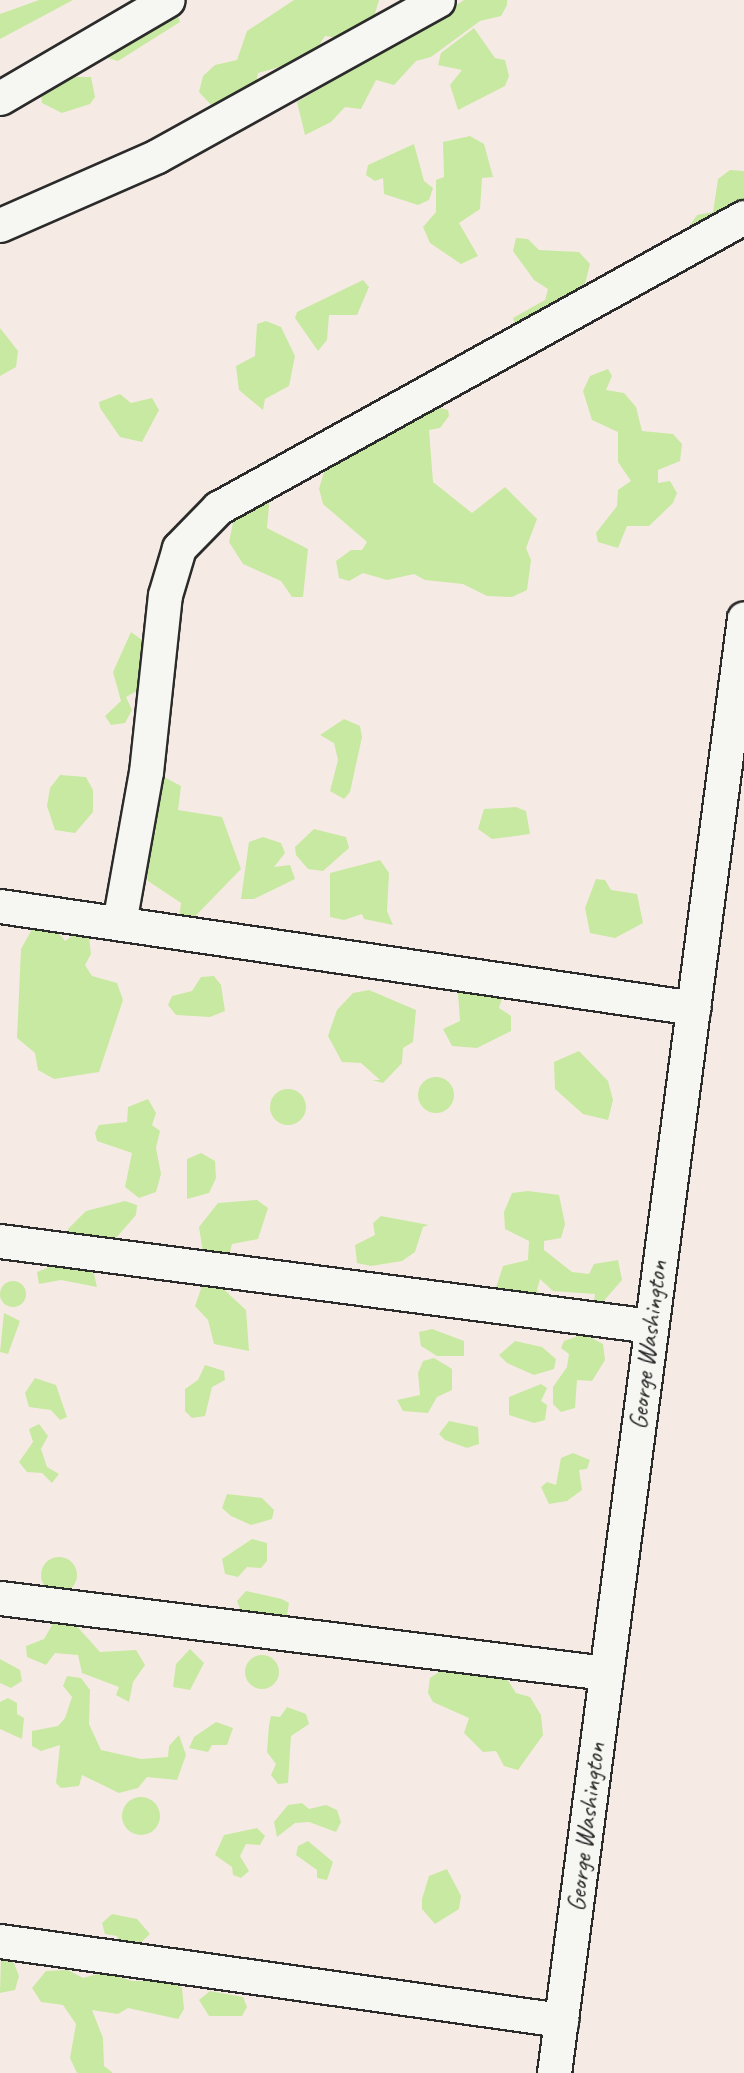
<!DOCTYPE html>
<style>
body{margin:0}
#map{position:relative;width:744px;height:2073px;overflow:hidden;background:#f6ebe4;font-family:Caveat,sans-serif}
div>[style]{position:absolute}
.green>*{inset:0;background:#c8e9a1}
.round{border-radius:50%}
.roads{filter:drop-shadow(2px 0 #2b2b2b) drop-shadow(-2px 0 #2b2b2b) drop-shadow(0 2px #2b2b2b) drop-shadow(0 -2px #2b2b2b)}
.street>*{height:33px;margin:-16.5px;padding:0 16.5px;transform-origin:16.5px;border-radius:16.5px;background:#f6f6f2}
span{translate:-50% -50%;white-space:nowrap;text-align:center;line-height:1.15;-webkit-text-stroke:6px #f6f6f2;paint-order:stroke}
.street-label{font-size:26px;color:#2b2b2b}
</style>
<div id="map">
<div class="green">
<div style="clip-path:polygon(39px 0,73px 0,0 39px,0 14px)"></div>
<div style="clip-path:polygon(172px 0,180px 22px,118px 61px,104px 57px,98px 42px)"></div>
<div style="clip-path:polygon(294px 0,379px 0,373px 20px,338px 38px,325px 36px,311px 58px,258px 73px,255px 88px,231px 105px,212px 106px,199px 92px,203px 76px,215px 65px,237px 60px,247px 31px)"></div>
<div style="clip-path:polygon(464px 0,507px 0,507px 5px,501px 16px,480px 21px,431px 57px,416px 61px,394px 85px,376px 80px,361px 109px,345px 107px,331px 122px,305px 135px,297px 102px,343px 75px,356px 54px,381px 39px,405px 40px)"></div>
<div style="clip-path:polygon(474px 28px,495px 58px,505px 60px,509px 76px,505px 86px,458px 110px,450px 85px,462px 70px,438px 65px,441px 53px)"></div>
<div style="clip-path:polygon(74px 77px,91px 77px,95px 97px,90px 104px,62px 113px,42px 103px,41px 93px,51px 81px)"></div>
<div style="clip-path:polygon(470px 136px,484px 144px,493px 177px,482px 178px,480px 209px,459px 223px,478px 256px,461px 264px,430px 243px,423px 227px,436px 212px,436px 180px,444px 177px,443px 142px)"></div>
<div style="clip-path:polygon(414px 144px,424px 181px,433px 188px,429px 200px,418px 205px,384px 194px,383px 178px,375px 181px,366px 175px,368px 165px)"></div>
<div style="clip-path:polygon(730px 170px,744px 171px,744px 224px,686px 245px,688px 228px,697px 215px,713px 212px,718px 179px)"></div>
<div style="clip-path:polygon(516px 238px,528px 239px,539px 250px,579px 252px,590px 264px,582px 296px,517px 330px,513px 318px,545px 300px,548px 289px,534px 280px,513px 251px)"></div>
<div style="clip-path:polygon(363px 280px,369px 287px,357px 315px,329px 315px,327px 340px,318px 351px,295px 318px,297px 312px)"></div>
<div style="clip-path:polygon(266px 321px,281px 327px,295px 356px,289px 386px,265px 399px,263px 410px,239px 390px,236px 366px,255px 356px,257px 324px)"></div>
<div style="clip-path:polygon(0 328px,18px 351px,16px 367px,0 376px)"></div>
<div style="clip-path:polygon(608px 369px,612px 376px,606px 390px,624px 393px,636px 407px,642px 431px,673px 434px,682px 444px,680px 461px,658px 470px,658px 483px,670px 481px,677px 493px,673px 503px,649px 526px,627px 526px,618px 548px,598px 542px,596px 533px,617px 506px,618px 490px,631px 481px,618px 462px,618px 432px,592px 420px,583px 391px,590px 376px)"></div>
<div style="clip-path:polygon(120px 394px,131px 403px,152px 398px,159px 410px,142px 442px,120px 437px,100px 408px,99px 402px)"></div>
<div style="clip-path:polygon(428px 405px,448px 410px,449px 416px,440px 428px,429px 430px,433px 482px,472px 513px,505px 487px,537px 519px,526px 548px,531px 560px,527px 590px,512px 597px,487px 596px,463px 584px,425px 580px,414px 574px,387px 580px,363px 573px,349px 581px,339px 578px,336px 561px,351px 550px,362px 550px,367px 542px,323px 504px,319px 489px,327px 461px)"></div>
<div style="clip-path:polygon(270px 495px,267px 528px,308px 549px,303px 597px,292px 597px,281px 581px,243px 564px,229px 542px,235px 513px)"></div>
<div style="clip-path:polygon(131px 632px,156px 650px,142px 688px,126px 697px,132px 710px,125px 723px,111px 725px,105px 716px,121px 701px,113px 672px)"></div>
<div style="clip-path:polygon(344px 719px,360px 726px,362px 737px,350px 792px,344px 799px,330px 791px,338px 760px,334px 743px,320px 735px)"></div>
<div style="clip-path:polygon(60px 775px,86px 777px,93px 790px,93px 812px,75px 833px,55px 830px,47px 806px,50px 788px)"></div>
<div style="clip-path:polygon(164px 777px,181px 786px,178px 810px,222px 817px,241px 869px,177px 935px,181px 903px,148px 881px,142px 852px,156px 832px,145px 809px,148px 783px)"></div>
<div style="clip-path:polygon(516px 807px,526px 811px,530px 834px,492px 839px,478px 829px,484px 809px)"></div>
<div style="clip-path:polygon(314px 829px,346px 837px,349px 848px,323px 871px,308px 869px,296px 855px,295px 847px)"></div>
<div style="clip-path:polygon(263px 837px,281px 843px,285px 853px,274px 867px,290px 865px,295px 879px,254px 899px,241px 899px,249px 842px)"></div>
<div style="clip-path:polygon(380px 860px,389px 873px,387px 911px,393px 925px,364px 919px,362px 914px,344px 920px,330px 917px,330px 873px)"></div>
<div style="clip-path:polygon(596px 879px,605px 880px,611px 890px,637px 894px,643px 923px,615px 938px,590px 933px,585px 908px)"></div>
<div style="clip-path:polygon(36px 922px,51px 923px,65px 941px,75px 934px,89px 938px,91px 954px,85px 965px,92px 976px,117px 983px,123px 1000px,99px 1072px,54px 1079px,38px 1070px,35px 1053px,17px 1038px,21px 949px)"></div>
<div style="clip-path:polygon(214px 976px,221px 985px,225px 1011px,210px 1017px,176px 1015px,168px 1005px,172px 996px,192px 991px,201px 977px)"></div>
<div style="clip-path:polygon(464px 985px,506px 985px,499px 1008px,511px 1016px,511px 1031px,477px 1048px,452px 1046px,443px 1029px,460px 1021px,458px 993px)"></div>
<div style="clip-path:polygon(369px 990px,416px 1010px,413px 1042px,403px 1048px,402px 1063px,383px 1083px,372px 1080px,380px 1080px,361px 1063px,342px 1062px,328px 1036px,337px 1010px,353px 993px)"></div>
<div style="clip-path:polygon(579px 1051px,608px 1081px,613px 1100px,608px 1120px,583px 1114px,555px 1089px,554px 1062px)"></div>
<div class="round" style="left:418px;top:1077px;width:36px;height:36px"></div>
<div class="round" style="left:270px;top:1089px;width:36px;height:36px"></div>
<div style="clip-path:polygon(148px 1099px,156px 1113px,152px 1125px,160px 1131px,156px 1148px,161px 1174px,156px 1192px,139px 1198px,125px 1187px,132px 1153px,97px 1141px,95px 1133px,99px 1125px,127px 1122px,128px 1107px)"></div>
<div style="clip-path:polygon(201px 1153px,215px 1161px,216px 1178px,209px 1193px,187px 1199px,187px 1159px)"></div>
<div style="clip-path:polygon(528px 1191px,559px 1195px,565px 1224px,561px 1238px,544px 1241px,544px 1250px,572px 1272px,589px 1274px,594px 1264px,618px 1260px,622px 1280px,602px 1303px,594px 1301px,595px 1294px,553px 1291px,540px 1279px,537px 1290px,548px 1306px,495px 1291px,503px 1266px,528px 1260px,529px 1241px,505px 1229px,504px 1212px,512px 1193px)"></div>
<div style="clip-path:polygon(257px 1200px,268px 1208px,258px 1239px,232px 1244px,230px 1252px,221px 1256px,203px 1252px,199px 1227px,218px 1203px)"></div>
<div style="clip-path:polygon(125px 1201px,137px 1205px,136px 1215px,116px 1238px,70px 1239px,68px 1229px,86px 1211px)"></div>
<div style="clip-path:polygon(381px 1216px,429px 1225px,423px 1227px,415px 1252px,402px 1261px,371px 1266px,357px 1263px,355px 1245px,375px 1235px,373px 1223px)"></div>
<div style="clip-path:polygon(57px 1264px,93px 1270px,97px 1287px,61px 1280px,39px 1284px,37px 1272px)"></div>
<div class="round" style="left:0;top:1281px;width:26px;height:26px"></div>
<div style="clip-path:polygon(203px 1283px,219px 1285px,246px 1310px,249px 1351px,214px 1344px,208px 1320px,195px 1306px)"></div>
<div style="clip-path:polygon(4px 1313px,20px 1321px,8px 1354px,0 1352px)"></div>
<div style="clip-path:polygon(432px 1329px,464px 1341px,464px 1356px,437px 1356px,421px 1346px,419px 1332px)"></div>
<div style="clip-path:polygon(584px 1334px,603px 1344px,605px 1360px,592px 1381px,577px 1380px,575px 1408px,561px 1412px,553px 1404px,553px 1387px,567px 1367px,569px 1354px,561px 1348px,564px 1341px)"></div>
<div style="clip-path:polygon(515px 1341px,542px 1347px,556px 1359px,554px 1369px,534px 1375px,507px 1363px,499px 1355px)"></div>
<div style="clip-path:polygon(434px 1358px,452px 1369px,452px 1390px,437px 1397px,428px 1413px,403px 1411px,397px 1400px,420px 1395px,418px 1373px,423px 1361px)"></div>
<div style="clip-path:polygon(205px 1365px,224px 1371px,225px 1380px,212px 1387px,205px 1416px,192px 1418px,185px 1411px,185px 1389px,198px 1380px)"></div>
<div style="clip-path:polygon(35px 1378px,56px 1385px,67px 1417px,60px 1420px,51px 1410px,29px 1407px,25px 1393px)"></div>
<div style="clip-path:polygon(541px 1384px,547px 1388px,541px 1401px,547px 1405px,545px 1420px,534px 1423px,509px 1415px,509px 1397px)"></div>
<div style="clip-path:polygon(449px 1421px,478px 1427px,479px 1444px,467px 1448px,445px 1440px,439px 1434px)"></div>
<div style="clip-path:polygon(39px 1424px,48px 1436px,41px 1449px,47px 1467px,59px 1474px,52px 1483px,42px 1473px,27px 1472px,19px 1462px,33px 1442px,29px 1429px)"></div>
<div style="clip-path:polygon(573px 1453px,590px 1460px,587px 1469px,579px 1470px,582px 1490px,567px 1501px,549px 1504px,541px 1487px,547px 1482px,556px 1485px,561px 1458px)"></div>
<div style="clip-path:polygon(227px 1494px,262px 1498px,274px 1510px,272px 1519px,251px 1525px,231px 1516px,222px 1508px)"></div>
<div style="clip-path:polygon(252px 1539px,267px 1543px,267px 1561px,261px 1568px,247px 1567px,238px 1577px,225px 1574px,222px 1559px)"></div>
<div class="round" style="left:41px;top:1557px;width:36px;height:36px"></div>
<div style="clip-path:polygon(246px 1591px,282px 1599px,289px 1603px,287px 1615px,242px 1614px,237px 1601px)"></div>
<div style="clip-path:polygon(55px 1620px,73px 1622px,100px 1652px,136px 1650px,145px 1665px,133px 1682px,129px 1702px,116px 1695px,119px 1687px,82px 1673px,78px 1655px,55px 1653px,46px 1665px,27px 1657px,26px 1646px,44px 1639px)"></div>
<div style="clip-path:polygon(190px 1649px,204px 1663px,190px 1690px,173px 1687px,176px 1664px)"></div>
<div class="round" style="left:245px;top:1655px;width:34px;height:34px"></div>
<div style="clip-path:polygon(0 1659px,20px 1670px,22px 1681px,11px 1688px,0 1683px)"></div>
<div style="clip-path:polygon(486px 1665px,507px 1679px,516px 1693px,530px 1697px,541px 1715px,543px 1735px,518px 1770px,504px 1766px,496px 1751px,483px 1752px,464px 1733px,469px 1718px,433px 1702px,428px 1693px,430px 1678px,448px 1666px)"></div>
<div style="clip-path:polygon(67px 1676px,81px 1678px,90px 1690px,89px 1724px,101px 1750px,141px 1759px,168px 1757px,169px 1746px,179px 1735px,186px 1755px,177px 1780px,147px 1777px,138px 1788px,119px 1793px,82px 1775px,79px 1786px,61px 1788px,56px 1783px,60px 1745px,41px 1751px,32px 1746px,32px 1731px,58px 1726px,65px 1718px,72px 1697px,63px 1686px)"></div>
<div style="clip-path:polygon(8px 1698px,17px 1703px,17px 1714px,24px 1718px,22px 1739px,0 1729px,0 1702px)"></div>
<div style="clip-path:polygon(287px 1707px,306px 1714px,309px 1724px,291px 1736px,288px 1783px,278px 1784px,271px 1775px,276px 1764px,267px 1752px,269px 1725px,271px 1716px,280px 1717px)"></div>
<div style="clip-path:polygon(216px 1722px,233px 1728px,227px 1745px,212px 1745px,208px 1752px,189px 1748px,194px 1737px)"></div>
<div class="round" style="left:122px;top:1797px;width:38px;height:38px"></div>
<div style="clip-path:polygon(302px 1803px,309px 1809px,326px 1805px,337px 1810px,341px 1822px,336px 1832px,309px 1822px,295px 1823px,277px 1837px,274px 1822px,288px 1805px)"></div>
<div style="clip-path:polygon(257px 1828px,265px 1836px,260px 1845px,246px 1844px,240px 1856px,249px 1871px,241px 1878px,233px 1875px,232px 1867px,215px 1855px,224px 1835px)"></div>
<div style="clip-path:polygon(308px 1841px,333px 1862px,327px 1880px,317px 1878px,317px 1870px,296px 1855px,298px 1846px)"></div>
<div style="clip-path:polygon(447px 1869px,461px 1896px,459px 1909px,435px 1924px,422px 1909px,422px 1899px,429px 1876px)"></div>
<div style="clip-path:polygon(112px 1914px,137px 1919px,150px 1934px,135px 1948px,120px 1943px,117px 1936px,105px 1934px,102px 1923px)"></div>
<div style="clip-path:polygon(1px 1957px,14px 1963px,19px 1976px,15px 1990px,0 1993px)"></div>
<div style="clip-path:polygon(68px 1970px,83px 1978px,105px 1972px,132px 1981px,169px 1981px,182px 1988px,184px 2009px,178px 2019px,128px 2008px,118px 2014px,92px 2010px,103px 2038px,104px 2066px,113px 2073px,77px 2073px,70px 2058px,76px 2024px,63px 2005px,41px 2002px,32px 1988px,46px 1971px)"></div>
<div style="clip-path:polygon(210px 1991px,243px 1997px,247px 2007px,242px 2016px,209px 2016px,199px 2000px)"></div>
</div>
<div class="roads">
<div class="street">
<div style="left:0;top:98px;width:194px;rotate:-30.3deg"></div>
<div style="left:0;top:225px;width:171px;rotate:-23.7deg"></div>
<div style="left:157px;top:156px;width:321px;rotate:-29deg"></div>
<div style="left:0;top:906px;width:701px;rotate:8.36deg"></div>
<div style="left:119px;top:923px;width:153px;rotate:-79.9deg"></div>
<div style="left:146px;top:772px;width:178px;rotate:-83.9deg"></div>
<div style="left:165px;top:595px;width:49px;rotate:-73.4deg"></div>
<div style="left:179px;top:548px;width:56px;rotate:-45.7deg"></div>
<div style="left:218px;top:508px;width:601px;rotate:-28.95deg"></div>
<div style="left:0;top:1241px;width:657px;rotate:7.44deg"></div>
<div style="left:0;top:1598px;width:611px;rotate:7.06deg"></div>
<div style="left:0;top:1941px;width:567px;rotate:8.02deg"></div>
<div style="left:554px;top:2073px;width:1467px;rotate:-82.56deg"></div>
</div>
</div>
<div class="street-label">
<span style="left:648px;top:1345px;rotate:-83deg">George Washington</span>
<span style="left:586px;top:1827px;rotate:-83deg">George Washington</span>
</div>
</div>
